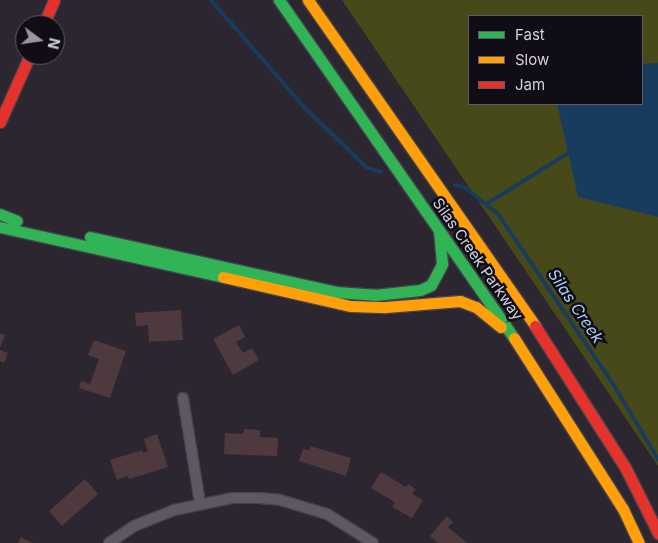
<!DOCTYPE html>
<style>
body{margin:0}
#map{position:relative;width:658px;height:543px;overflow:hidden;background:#2b2630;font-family:Inter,sans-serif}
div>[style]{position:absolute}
.forest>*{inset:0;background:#484918}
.water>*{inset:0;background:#173c5e}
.stream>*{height:4px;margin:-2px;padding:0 2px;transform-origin:2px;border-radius:2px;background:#173c5e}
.building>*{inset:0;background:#4e3a3e}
.roads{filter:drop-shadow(1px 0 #46424b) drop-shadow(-1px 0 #46424b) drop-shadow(0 1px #46424b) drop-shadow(0 -1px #46424b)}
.street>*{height:10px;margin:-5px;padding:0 5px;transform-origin:5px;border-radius:5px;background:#5d5962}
.fast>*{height:11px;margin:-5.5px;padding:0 5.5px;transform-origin:5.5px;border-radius:5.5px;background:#30b455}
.slow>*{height:11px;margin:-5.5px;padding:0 5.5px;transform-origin:5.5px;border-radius:5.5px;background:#ff9f0a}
.jam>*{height:11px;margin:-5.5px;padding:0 5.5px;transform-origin:5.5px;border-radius:5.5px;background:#e5322d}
span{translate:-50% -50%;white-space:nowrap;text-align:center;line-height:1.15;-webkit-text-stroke:5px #100d16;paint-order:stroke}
.street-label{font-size:15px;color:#d6d1de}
.water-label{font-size:16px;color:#acd0f4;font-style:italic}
.legend{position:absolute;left:468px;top:15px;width:175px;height:90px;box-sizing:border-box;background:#100d16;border:1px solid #5f5b66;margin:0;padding:6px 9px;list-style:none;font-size:15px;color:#d6d1de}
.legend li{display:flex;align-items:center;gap:10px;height:25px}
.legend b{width:25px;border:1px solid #5f5b66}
.north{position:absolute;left:15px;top:15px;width:50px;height:50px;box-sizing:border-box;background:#100d16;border:1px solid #5f5b66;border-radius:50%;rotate:104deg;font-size:14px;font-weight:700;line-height:20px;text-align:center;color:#d6d1de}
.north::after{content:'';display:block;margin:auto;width:18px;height:22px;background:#9a95a1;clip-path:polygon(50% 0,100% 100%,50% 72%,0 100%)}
</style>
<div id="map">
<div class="forest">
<div style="clip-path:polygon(evenodd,342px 0,658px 0,658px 466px,342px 0,469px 16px,642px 16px,642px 104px,469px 104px,469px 16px)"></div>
</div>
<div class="water">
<div style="clip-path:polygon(658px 63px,658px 217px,578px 197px,557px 104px,642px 104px,642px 64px)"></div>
</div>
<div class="stream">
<div style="left:211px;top:0;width:143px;rotate:49deg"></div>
<div style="left:305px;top:108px;width:85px;rotate:44deg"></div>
<div style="left:366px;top:167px;width:16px;rotate:18deg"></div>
<div style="left:455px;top:185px;width:9px;rotate:13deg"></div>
<div style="left:464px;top:187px;width:43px;rotate:38.5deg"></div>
<div style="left:498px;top:214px;width:209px;rotate:55.9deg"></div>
<div style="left:615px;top:387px;width:84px;rotate:59.2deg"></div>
<div style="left:488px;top:203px;width:97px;rotate:-31.9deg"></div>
</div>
<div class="building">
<div style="clip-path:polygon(181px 310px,183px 340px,149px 342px,148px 325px,136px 326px,135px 313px)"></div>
<div style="clip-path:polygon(239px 325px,245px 337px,236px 342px,243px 353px,252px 348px,259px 360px,233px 375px,213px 339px)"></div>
<div style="clip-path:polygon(0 333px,5px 335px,0 348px)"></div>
<div style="clip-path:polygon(94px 340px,126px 351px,110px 398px,79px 388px,81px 381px,90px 384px,99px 359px,88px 355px)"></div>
<div style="clip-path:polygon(0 350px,8px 353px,4px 363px,0 361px)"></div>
<div style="clip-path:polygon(244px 429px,260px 430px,260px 437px,278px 438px,277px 456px,224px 454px,225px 433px,243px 434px)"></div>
<div style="clip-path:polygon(157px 434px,168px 467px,129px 479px,128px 476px,117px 480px,110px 460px,142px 450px,143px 453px,148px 451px,144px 439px)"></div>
<div style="clip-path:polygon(310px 446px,351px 458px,346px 476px,299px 461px,303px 449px,309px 450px)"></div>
<div style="clip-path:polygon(381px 472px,406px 487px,408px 484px,416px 489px,412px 494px,423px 500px,412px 518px,392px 507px,395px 502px,371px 488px)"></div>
<div style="clip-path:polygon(85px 479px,98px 494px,62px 526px,49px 511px)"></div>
<div style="clip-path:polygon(447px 516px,453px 522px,448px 527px,467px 543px,438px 543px,430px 536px)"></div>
<div style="clip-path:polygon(21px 537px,33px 543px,18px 543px)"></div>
</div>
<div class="roads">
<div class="street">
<div style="left:183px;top:398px;width:106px;rotate:80.8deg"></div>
<div style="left:109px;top:543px;width:30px;rotate:-34deg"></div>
<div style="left:134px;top:526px;width:43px;rotate:-21.8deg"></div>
<div style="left:174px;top:510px;width:59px;rotate:-11.7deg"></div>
<div style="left:232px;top:498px;width:27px"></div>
<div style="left:259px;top:498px;width:21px;rotate:5deg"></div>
<div style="left:280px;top:500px;width:49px;rotate:16.6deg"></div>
<div style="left:327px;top:514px;width:54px;rotate:32.2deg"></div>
</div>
<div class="fast">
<div style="left:279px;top:0;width:412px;rotate:55.2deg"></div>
<div style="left:0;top:214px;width:18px;rotate:22deg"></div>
<div style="left:0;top:227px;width:229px;rotate:12.6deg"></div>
<div style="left:90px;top:237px;width:252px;rotate:12.6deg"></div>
<div style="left:336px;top:292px;width:39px;rotate:4deg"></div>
<div style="left:375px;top:295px;width:45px;rotate:-6.3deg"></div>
<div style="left:420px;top:290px;width:12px;rotate:-24deg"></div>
<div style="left:431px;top:285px;width:24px;rotate:-62deg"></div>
<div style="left:442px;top:264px;width:33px;rotate:-95deg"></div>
</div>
<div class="slow">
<div style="left:308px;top:0;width:397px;rotate:55.1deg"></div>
<div style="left:223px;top:277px;width:131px;rotate:12.8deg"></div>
<div style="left:351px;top:306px;width:35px;rotate:2deg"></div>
<div style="left:386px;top:307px;width:74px;rotate:-4.6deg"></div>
<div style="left:460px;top:301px;width:17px;rotate:21deg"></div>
<div style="left:476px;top:307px;width:32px;rotate:39deg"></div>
<div style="left:514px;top:338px;width:203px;rotate:57.5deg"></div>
<div style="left:623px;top:509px;width:38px;rotate:65deg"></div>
</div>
<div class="jam">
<div style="left:43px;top:25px;width:27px;rotate:-66deg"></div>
<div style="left:0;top:122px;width:73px;rotate:-65.9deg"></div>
<div style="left:535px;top:326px;width:169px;rotate:57.5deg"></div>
<div style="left:626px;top:469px;width:72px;rotate:63.4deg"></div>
</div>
</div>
<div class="street-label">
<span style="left:478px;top:259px;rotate:55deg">Silas Creek Parkway</span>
</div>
<div class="water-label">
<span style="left:576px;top:306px;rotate:56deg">Silas Creek</span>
</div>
<ul class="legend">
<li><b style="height:6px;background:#30b455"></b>Fast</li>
<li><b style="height:6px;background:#ff9f0a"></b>Slow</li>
<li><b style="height:6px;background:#e5322d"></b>Jam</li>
</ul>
<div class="north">N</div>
</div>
